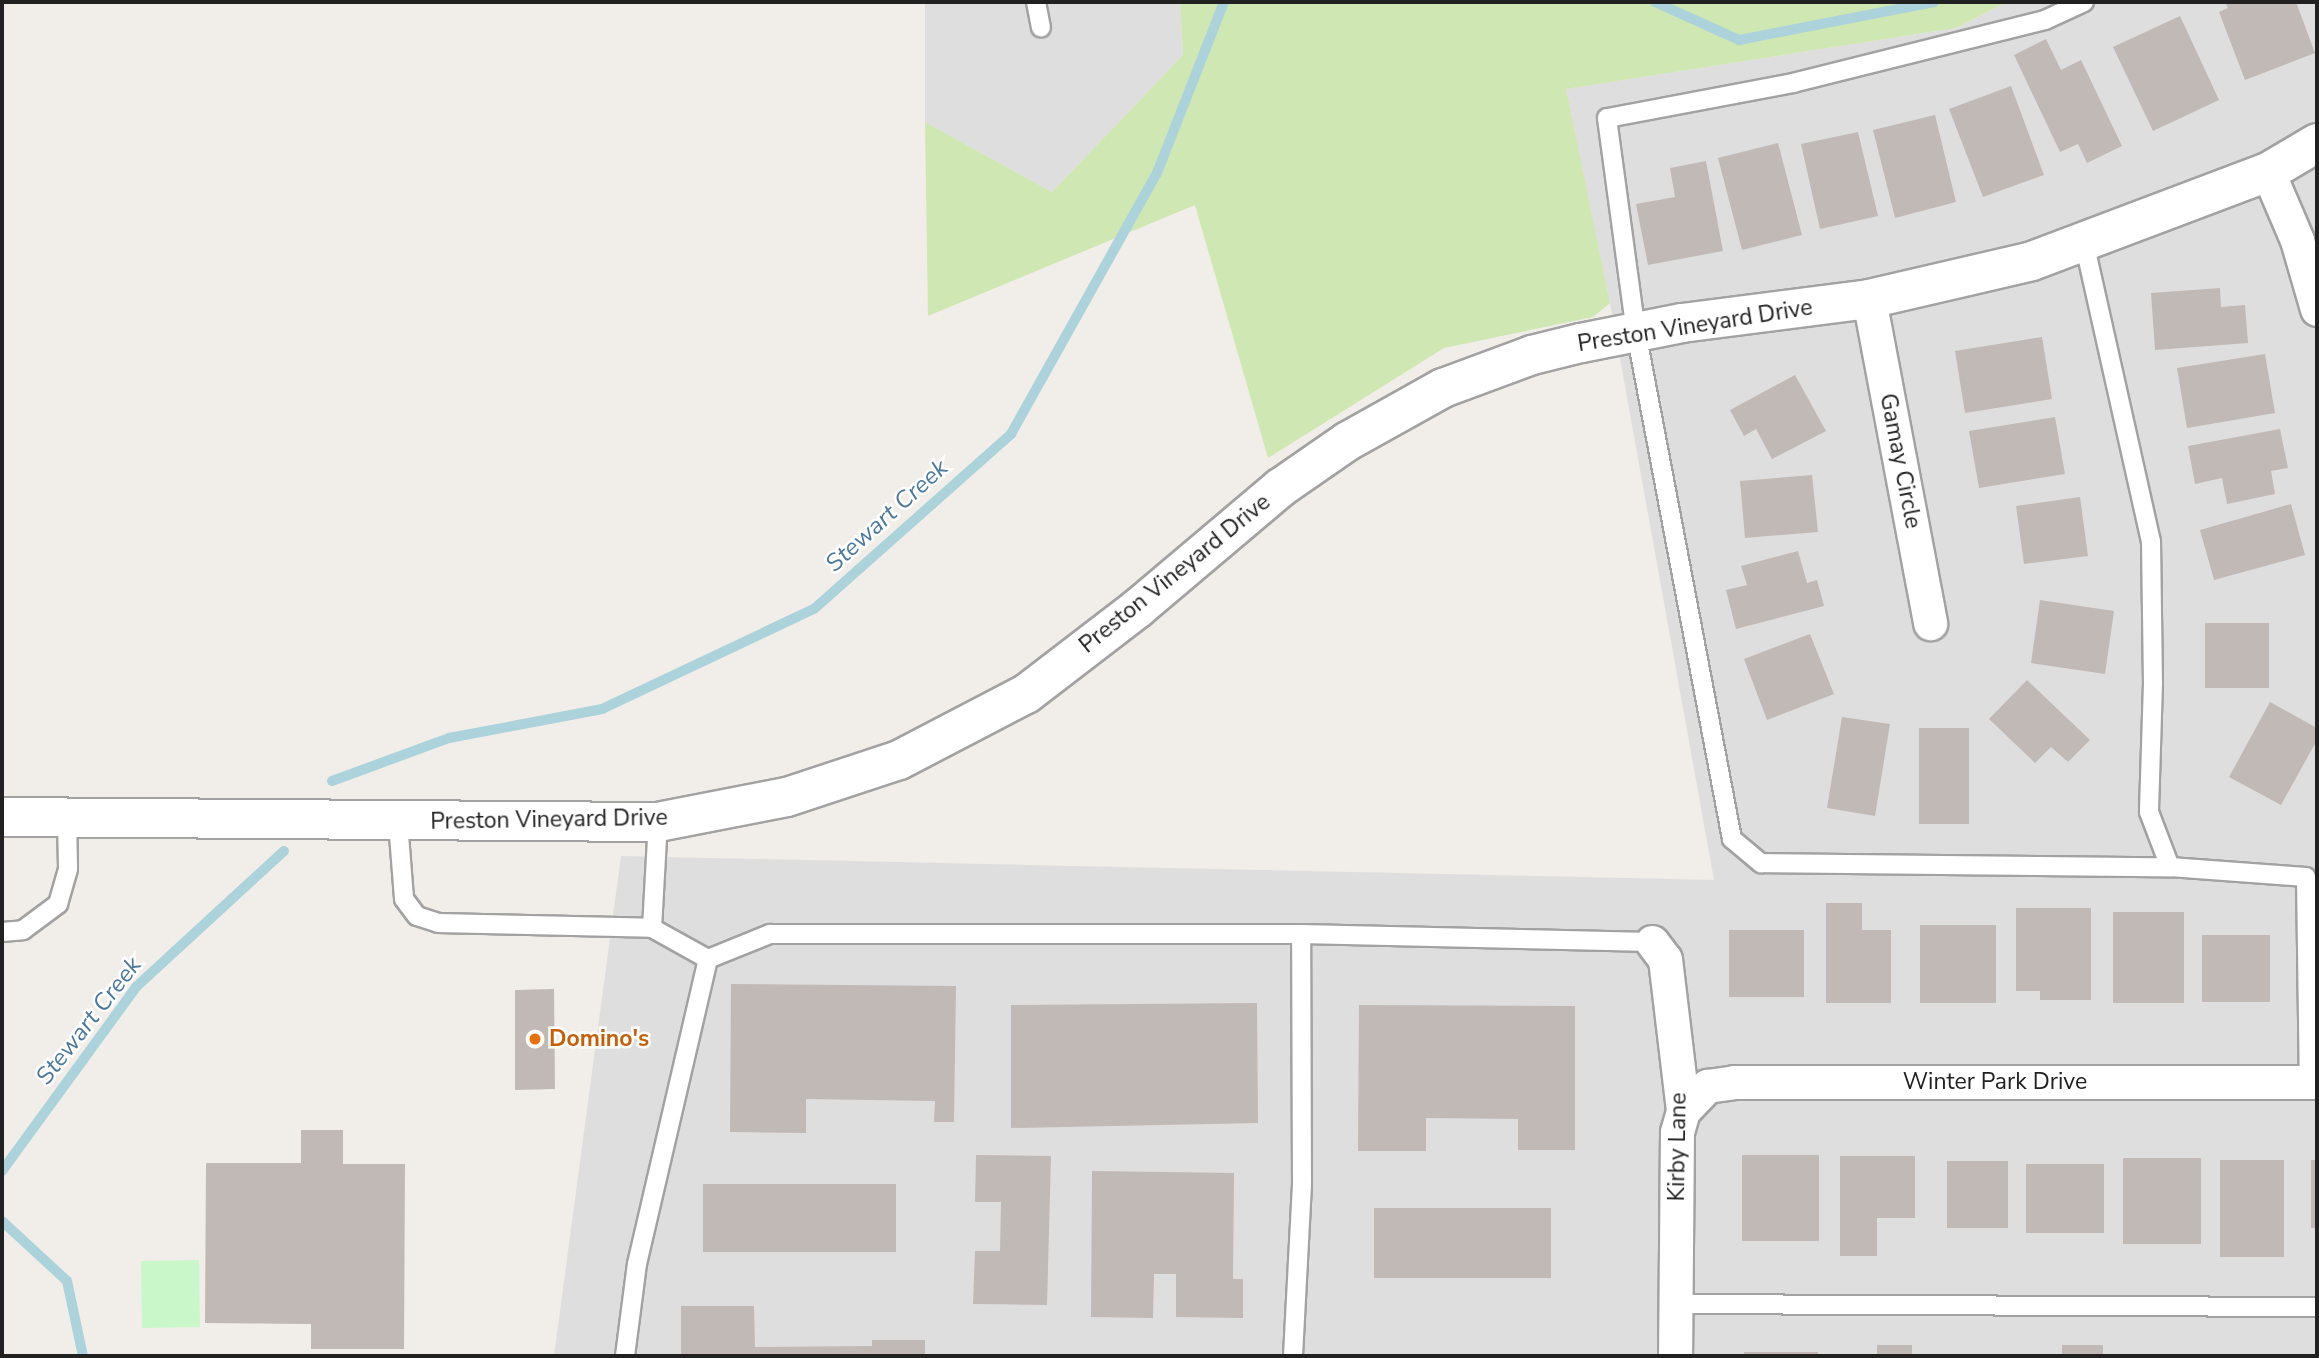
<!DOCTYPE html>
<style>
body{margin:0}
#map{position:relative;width:2319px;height:1358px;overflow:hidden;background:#f1ede8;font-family:"Nunito Sans",sans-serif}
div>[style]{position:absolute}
.residential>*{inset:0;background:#dfdede}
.grass>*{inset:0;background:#cfe7b2}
.park>*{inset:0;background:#c9f7ca}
.stream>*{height:10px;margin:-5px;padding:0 5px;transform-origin:5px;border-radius:5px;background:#acd3db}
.building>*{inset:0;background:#c1b9b5}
.roads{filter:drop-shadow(2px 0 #a2a2a2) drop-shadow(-2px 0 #a2a2a2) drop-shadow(0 2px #a2a2a2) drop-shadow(0 -2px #a2a2a2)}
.service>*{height:18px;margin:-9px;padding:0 9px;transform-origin:9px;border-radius:9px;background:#fff}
.minor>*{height:33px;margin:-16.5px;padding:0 16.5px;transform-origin:16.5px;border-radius:16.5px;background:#fff}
.tertiary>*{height:38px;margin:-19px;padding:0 19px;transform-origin:19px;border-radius:19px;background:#fff}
.dots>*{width:19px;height:19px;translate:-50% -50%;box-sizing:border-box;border:4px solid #fff;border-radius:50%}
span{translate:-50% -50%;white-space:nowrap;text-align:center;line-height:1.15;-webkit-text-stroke:5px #fff;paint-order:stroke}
.street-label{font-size:23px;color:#212121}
.food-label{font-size:23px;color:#c56008;font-weight:700}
.left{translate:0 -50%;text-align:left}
.water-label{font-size:24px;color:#4c789c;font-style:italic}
.frame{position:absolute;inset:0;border:4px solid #212121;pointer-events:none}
</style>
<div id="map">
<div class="residential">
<div style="clip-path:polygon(925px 2px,1180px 2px,1183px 55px,1052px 192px,925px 122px)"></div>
<div style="clip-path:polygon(2007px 2px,2317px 2px,2317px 1356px,554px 1356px,621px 856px,1714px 880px,1610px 303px,1565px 89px,1956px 28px)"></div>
</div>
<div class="grass">
<div style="clip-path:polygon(1180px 2px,2007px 2px,1956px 28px,1566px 89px,1610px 303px,1593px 317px,1444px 348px,1268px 458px,1195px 205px,928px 316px,925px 122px,1052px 192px,1183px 55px)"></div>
</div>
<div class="park">
<div style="clip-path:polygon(199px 1260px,200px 1327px,142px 1328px,141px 1261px)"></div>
</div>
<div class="stream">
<div style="left:1655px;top:2px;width:92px;rotate:24.3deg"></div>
<div style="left:1739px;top:40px;width:199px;rotate:-11deg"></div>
<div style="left:332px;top:781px;width:125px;rotate:-20.2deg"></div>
<div style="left:449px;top:738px;width:156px;rotate:-10.7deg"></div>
<div style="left:602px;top:709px;width:234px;rotate:-25.3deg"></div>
<div style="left:814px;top:609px;width:264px;rotate:-41.6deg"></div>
<div style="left:1011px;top:434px;width:299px;rotate:-60.8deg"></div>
<div style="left:1157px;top:173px;width:184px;rotate:-68.6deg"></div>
<div style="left:2px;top:1171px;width:228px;rotate:-53.9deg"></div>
<div style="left:136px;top:987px;width:201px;rotate:-42.6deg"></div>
<div style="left:2px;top:1221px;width:88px;rotate:42.7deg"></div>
<div style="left:67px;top:1281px;width:77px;rotate:78deg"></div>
</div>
<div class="building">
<div style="clip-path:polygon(2225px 2px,2296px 2px,2315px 53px,2245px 80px,2219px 12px,2228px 8px)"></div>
<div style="clip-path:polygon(2180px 16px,2219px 100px,2153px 131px,2113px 47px)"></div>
<div style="clip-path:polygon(2046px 39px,2061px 70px,2081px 60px,2122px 146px,2087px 163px,2078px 144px,2060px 152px,2014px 55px)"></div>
<div style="clip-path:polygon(2011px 86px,2044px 175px,1983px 197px,1949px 109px)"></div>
<div style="clip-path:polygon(1935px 115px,1956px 202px,1895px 218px,1873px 130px)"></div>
<div style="clip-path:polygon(1858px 132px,1878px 216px,1820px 229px,1801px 144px)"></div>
<div style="clip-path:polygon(1778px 143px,1802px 235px,1742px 250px,1718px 158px)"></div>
<div style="clip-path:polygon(1706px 161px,1723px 251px,1648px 265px,1636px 204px,1675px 197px,1670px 168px)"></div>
<div style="clip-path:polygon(2220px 288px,2221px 307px,2245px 305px,2248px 343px,2155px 350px,2151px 293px)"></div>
<div style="clip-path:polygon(2042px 337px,2052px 399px,1965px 413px,1955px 351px)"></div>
<div style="clip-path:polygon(2265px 354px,2275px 413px,2187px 428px,2177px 368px)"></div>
<div style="clip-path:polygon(1795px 375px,1826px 431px,1772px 459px,1756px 429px,1744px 436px,1730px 410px)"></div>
<div style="clip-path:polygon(2055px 417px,2065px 474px,1979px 488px,1969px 431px)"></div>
<div style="clip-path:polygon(2280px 429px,2288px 468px,2271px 471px,2275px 494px,2227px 504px,2222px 478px,2195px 484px,2188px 446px)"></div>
<div style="clip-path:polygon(1812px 475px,1818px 532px,1745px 538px,1740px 481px)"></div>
<div style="clip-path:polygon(2080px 497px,2088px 556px,2024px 564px,2016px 506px)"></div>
<div style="clip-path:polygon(2291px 504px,2305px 555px,2214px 580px,2200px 530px)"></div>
<div style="clip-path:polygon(1798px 551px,1807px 583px,1817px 580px,1824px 606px,1736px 629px,1726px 590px,1747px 585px,1741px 566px)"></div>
<div style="clip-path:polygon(2040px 600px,2114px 611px,2105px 674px,2031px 663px)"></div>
<div style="clip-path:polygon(2205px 623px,2269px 623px,2269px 688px,2205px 688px)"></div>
<div style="clip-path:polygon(1810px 634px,1834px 694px,1767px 720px,1744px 659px)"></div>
<div style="clip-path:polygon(2027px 680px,2090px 740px,2068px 762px,2051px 747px,2035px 763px,1989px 719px)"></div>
<div style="clip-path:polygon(2270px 702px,2317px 728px,2317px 740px,2281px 805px,2229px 777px)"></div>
<div style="clip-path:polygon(1842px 717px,1890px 724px,1875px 816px,1827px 808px)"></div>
<div style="clip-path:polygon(1919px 728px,1969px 728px,1969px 824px,1919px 824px)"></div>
<div style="clip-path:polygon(1826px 903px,1862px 903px,1862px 930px,1891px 930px,1891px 1003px,1826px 1003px)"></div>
<div style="clip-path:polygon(2016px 908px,2091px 908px,2091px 1000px,2040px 1000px,2040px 991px,2016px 991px)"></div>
<div style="clip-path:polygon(2113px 912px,2184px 912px,2184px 1003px,2113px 1003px)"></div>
<div style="clip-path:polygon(1920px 925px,1996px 925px,1996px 1003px,1920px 1003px)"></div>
<div style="clip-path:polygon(1729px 930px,1804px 930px,1804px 997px,1729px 997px)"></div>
<div style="clip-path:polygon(2202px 935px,2270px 935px,2270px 1002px,2202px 1002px)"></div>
<div style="clip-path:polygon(731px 984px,956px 986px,954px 1122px,934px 1122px,935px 1101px,806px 1099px,806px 1133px,730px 1132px)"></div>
<div style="clip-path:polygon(554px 989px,555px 1089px,515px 1090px,515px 990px)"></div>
<div style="clip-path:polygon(1257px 1003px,1258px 1123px,1011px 1128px,1011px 1005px)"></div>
<div style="clip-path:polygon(1359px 1005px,1575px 1006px,1575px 1150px,1518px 1150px,1518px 1119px,1426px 1118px,1426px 1151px,1358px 1151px)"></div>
<div style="clip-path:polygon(301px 1130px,343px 1130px,343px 1164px,405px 1164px,404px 1349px,311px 1349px,311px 1324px,205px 1323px,206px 1163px,301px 1163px)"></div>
<div style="clip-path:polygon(976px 1155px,1051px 1156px,1047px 1305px,973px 1304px,975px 1251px,1000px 1251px,1001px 1202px,975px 1202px)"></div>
<div style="clip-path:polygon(1742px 1155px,1819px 1155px,1819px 1241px,1742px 1241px)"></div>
<div style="clip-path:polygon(1840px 1156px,1915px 1156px,1915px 1218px,1877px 1218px,1877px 1256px,1840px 1256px)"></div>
<div style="clip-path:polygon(2123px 1158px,2201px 1158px,2201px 1244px,2123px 1244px)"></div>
<div style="clip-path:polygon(2220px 1160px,2284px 1160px,2284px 1257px,2220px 1257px)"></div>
<div style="clip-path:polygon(2311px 1160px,2317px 1160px,2317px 1228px,2311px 1228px)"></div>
<div style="clip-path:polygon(1947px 1161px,2008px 1161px,2008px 1228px,1947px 1228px)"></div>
<div style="clip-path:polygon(2026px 1164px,2104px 1164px,2104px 1233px,2026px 1233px)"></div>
<div style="clip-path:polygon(1092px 1171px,1234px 1173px,1233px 1279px,1243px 1279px,1243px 1318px,1176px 1317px,1176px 1274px,1154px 1274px,1153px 1318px,1091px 1317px)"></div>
<div style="clip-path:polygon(703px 1184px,896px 1184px,896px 1252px,703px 1252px)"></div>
<div style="clip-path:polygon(1374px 1208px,1551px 1208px,1551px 1278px,1374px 1278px)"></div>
<div style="clip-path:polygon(681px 1306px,754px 1306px,755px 1347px,872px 1346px,872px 1340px,925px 1340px,925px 1356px,681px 1356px)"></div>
<div style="clip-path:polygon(1877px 1345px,1912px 1345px,1912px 1356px,1877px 1356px)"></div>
<div style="clip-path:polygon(2062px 1345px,2103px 1345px,2103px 1356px,2062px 1356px)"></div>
<div style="clip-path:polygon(1744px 1352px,1818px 1352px,1818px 1356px,1744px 1356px)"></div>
</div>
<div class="roads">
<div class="service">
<div style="left:1036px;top:2px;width:26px;rotate:79deg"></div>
<div style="left:2084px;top:2px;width:43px;rotate:155.2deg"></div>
<div style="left:2045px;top:20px;width:260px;rotate:166deg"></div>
<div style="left:1793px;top:83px;width:189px;rotate:169.3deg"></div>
<div style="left:1607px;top:118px;width:216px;rotate:82.3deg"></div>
<div style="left:1636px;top:332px;width:516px;rotate:79.28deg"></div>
<div style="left:1732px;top:839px;width:38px;rotate:40deg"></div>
<div style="left:1761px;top:863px;width:409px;rotate:0.6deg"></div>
<div style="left:2084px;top:242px;width:306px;rotate:77.4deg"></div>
<div style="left:2151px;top:541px;width:142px;rotate:89.2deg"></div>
<div style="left:2153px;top:683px;width:129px;rotate:91.8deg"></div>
<div style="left:2149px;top:812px;width:59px;rotate:69.1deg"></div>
<div style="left:2170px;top:867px;width:136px;rotate:4.2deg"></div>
<div style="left:2306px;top:877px;width:205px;rotate:89.2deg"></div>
<div style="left:398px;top:822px;width:77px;rotate:85.5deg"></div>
<div style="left:404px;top:899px;width:21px;rotate:53deg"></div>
<div style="left:417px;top:916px;width:22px;rotate:18deg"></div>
<div style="left:438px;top:923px;width:214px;rotate:1.3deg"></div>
<div style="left:652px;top:928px;width:64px;rotate:29deg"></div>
<div style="left:708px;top:959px;width:67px;rotate:-22deg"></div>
<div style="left:770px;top:934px;width:531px"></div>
<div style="left:1301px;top:934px;width:351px;rotate:1.3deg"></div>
<div style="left:652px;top:928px;width:106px;rotate:-86.8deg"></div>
<div style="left:2px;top:932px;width:21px;rotate:-5deg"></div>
<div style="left:23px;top:930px;width:44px;rotate:-36.6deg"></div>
<div style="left:58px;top:904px;width:37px;rotate:-74deg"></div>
<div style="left:68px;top:868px;width:50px;rotate:-91.1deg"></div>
<div style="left:1676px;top:1304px;width:641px;rotate:0.27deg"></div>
<div style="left:625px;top:1356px;width:93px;rotate:-82.6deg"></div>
<div style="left:637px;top:1264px;width:313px;rotate:-76.9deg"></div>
<div style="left:1293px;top:1356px;width:172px;rotate:-87deg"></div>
<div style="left:1302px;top:1184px;width:250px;rotate:-90.2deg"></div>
</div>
<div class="minor">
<div style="left:2268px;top:172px;width:74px;rotate:66.9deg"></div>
<div style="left:2297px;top:240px;width:72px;rotate:73.8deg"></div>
<div style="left:1869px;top:299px;width:330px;rotate:79.3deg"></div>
<div style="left:1652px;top:942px;width:21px;rotate:53deg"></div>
<div style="left:1665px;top:959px;width:153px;rotate:83.2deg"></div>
<div style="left:1683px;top:1111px;width:22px;rotate:106deg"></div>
<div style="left:1677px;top:1132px;width:224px;rotate:90.5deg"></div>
<div style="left:1683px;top:1111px;width:35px;rotate:-46deg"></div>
<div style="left:1707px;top:1086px;width:27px;rotate:-8deg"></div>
<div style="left:1734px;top:1082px;width:583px"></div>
</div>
<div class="tertiary">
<div style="left:2px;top:817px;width:656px;rotate:0.44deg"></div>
<div style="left:658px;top:822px;width:131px;rotate:-11deg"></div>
<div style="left:787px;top:797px;width:118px;rotate:-18.3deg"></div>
<div style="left:899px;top:760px;width:143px;rotate:-27.5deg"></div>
<div style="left:1026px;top:694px;width:141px;rotate:-37.5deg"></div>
<div style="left:1138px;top:608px;width:186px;rotate:-40.2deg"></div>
<div style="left:1280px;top:488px;width:83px;rotate:-34.7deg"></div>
<div style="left:1348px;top:441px;width:109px;rotate:-29.2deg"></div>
<div style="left:1443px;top:388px;width:95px;rotate:-20.3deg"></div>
<div style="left:1532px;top:355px;width:50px;rotate:-13.8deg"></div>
<div style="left:1581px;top:343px;width:103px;rotate:-11.2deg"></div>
<div style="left:1682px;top:323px;width:189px;rotate:-7.3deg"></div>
<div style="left:1869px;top:299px;width:167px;rotate:-13.1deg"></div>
<div style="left:2032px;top:261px;width:252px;rotate:-20.7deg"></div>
<div style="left:2268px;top:172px;width:57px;rotate:-30.6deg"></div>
</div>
</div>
<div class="dots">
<div style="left:535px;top:1039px;background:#e8710a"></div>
</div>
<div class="street-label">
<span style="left:1695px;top:326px;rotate:-9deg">Preston Vineyard Drive</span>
<span style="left:1900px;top:461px;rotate:79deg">Gamay Circle</span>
<span style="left:1175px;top:574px;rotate:-39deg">Preston Vineyard Drive</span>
<span style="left:549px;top:820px;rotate:-1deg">Preston Vineyard Drive</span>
<span style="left:1995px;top:1082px">Winter Park Drive</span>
<span style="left:1678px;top:1147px;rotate:-89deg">Kirby Lane</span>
</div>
<div class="food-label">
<span class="left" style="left:549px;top:1039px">Domino's</span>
</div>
<div class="water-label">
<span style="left:887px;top:516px;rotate:-42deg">Stewart Creek</span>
<span style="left:89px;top:1021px;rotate:-52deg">Stewart Creek</span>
</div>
<div class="frame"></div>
</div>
